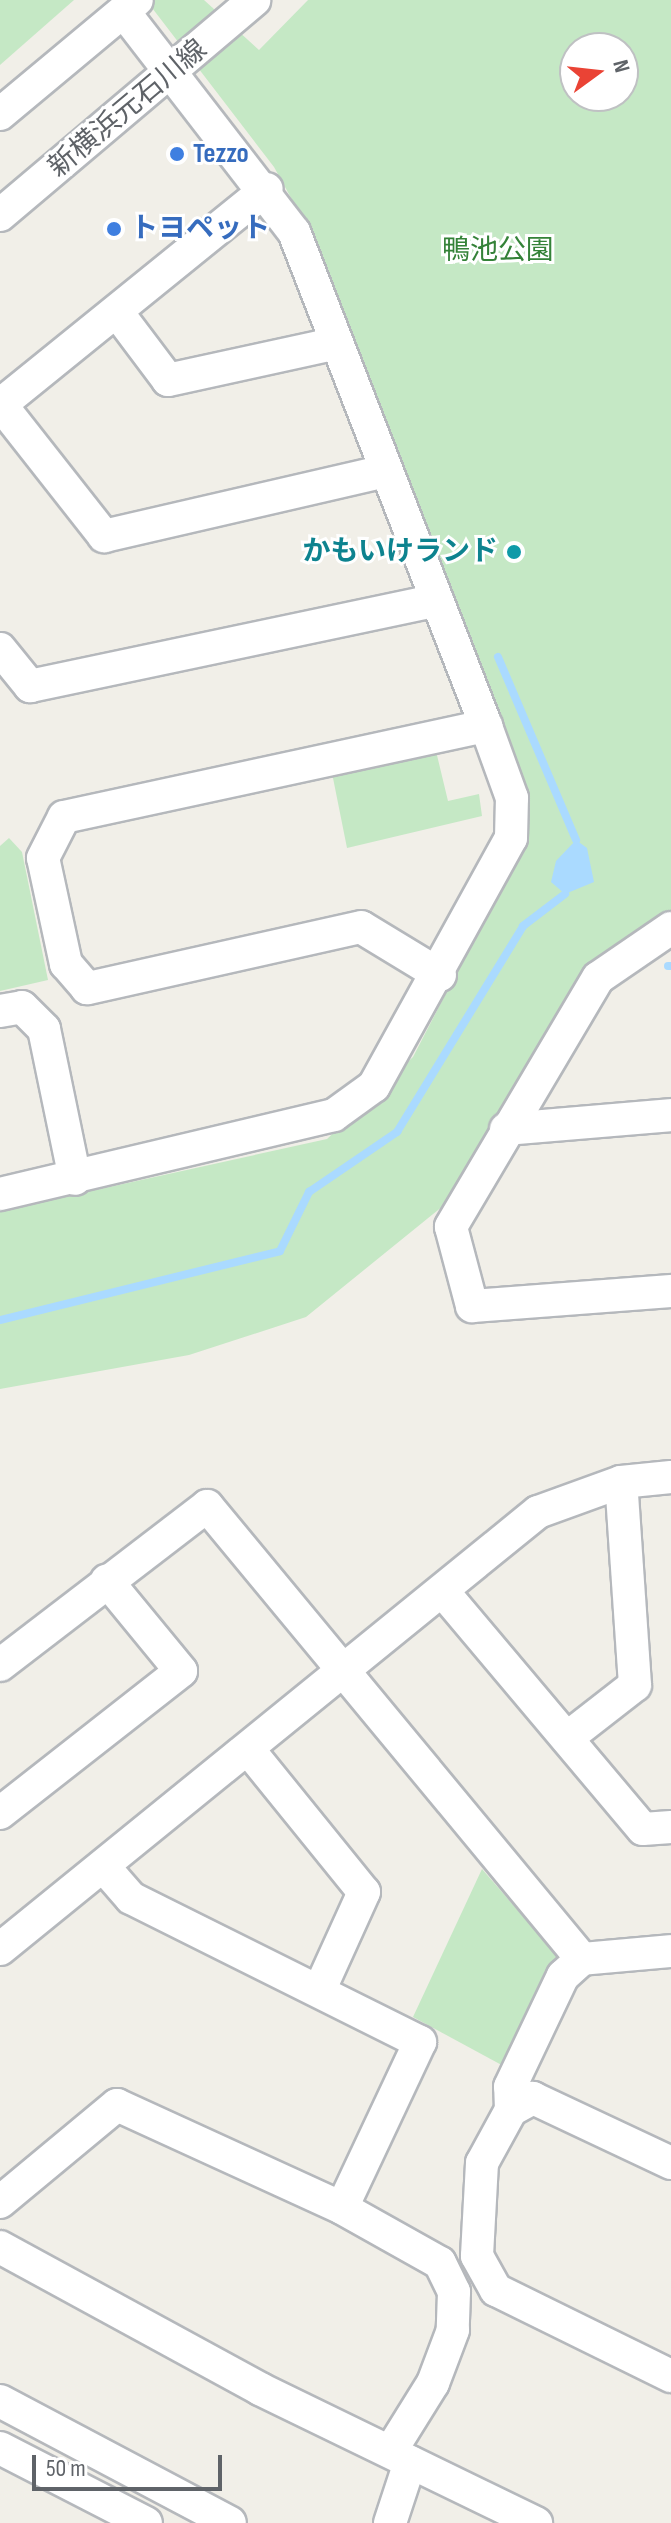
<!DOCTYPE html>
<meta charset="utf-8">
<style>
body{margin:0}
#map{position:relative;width:671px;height:2523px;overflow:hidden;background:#f1efe8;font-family:"Sofia Sans Condensed","Noto Sans JP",sans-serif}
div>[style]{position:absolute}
.green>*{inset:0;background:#c5e8c5}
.water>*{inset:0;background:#aadaff}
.stream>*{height:8px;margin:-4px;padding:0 4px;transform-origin:4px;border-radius:4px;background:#aadaff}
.roads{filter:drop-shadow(2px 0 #b5b8bc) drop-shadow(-2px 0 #b5b8bc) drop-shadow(0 2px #b5b8bc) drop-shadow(0 -2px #b5b8bc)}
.minor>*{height:32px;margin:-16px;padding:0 16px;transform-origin:16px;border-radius:16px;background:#fff}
.dots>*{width:22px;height:22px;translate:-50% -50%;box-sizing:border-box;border:4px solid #fff;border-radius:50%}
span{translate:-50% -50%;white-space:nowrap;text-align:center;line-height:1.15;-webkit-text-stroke:6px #fff;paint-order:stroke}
.street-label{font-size:28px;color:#5f6368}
.shop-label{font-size:28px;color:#366cbe;font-weight:700}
.left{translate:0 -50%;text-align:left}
.park-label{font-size:28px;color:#348238}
.culture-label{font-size:28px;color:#0d838f;font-weight:700}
.right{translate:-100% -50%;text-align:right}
.north{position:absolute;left:559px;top:32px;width:80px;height:80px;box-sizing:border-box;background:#fff;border:2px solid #bfc1c3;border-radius:50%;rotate:75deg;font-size:22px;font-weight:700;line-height:32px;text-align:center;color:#5f6368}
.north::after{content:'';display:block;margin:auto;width:28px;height:36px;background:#ea4335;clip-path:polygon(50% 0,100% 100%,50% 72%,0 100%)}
.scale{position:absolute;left:32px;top:2455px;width:190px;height:36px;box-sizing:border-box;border:4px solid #5f6368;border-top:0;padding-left:10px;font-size:24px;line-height:28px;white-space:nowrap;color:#5f6368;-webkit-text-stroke:6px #fff;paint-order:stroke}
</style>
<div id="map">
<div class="green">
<div style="clip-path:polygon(0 0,74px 0,0 65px)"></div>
<div style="clip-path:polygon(evenodd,146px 0,204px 0,259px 50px,308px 0,671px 0,671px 914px,593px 964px,443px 1206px,306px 1317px,189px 1355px,0 1389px,0 1211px,327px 1139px,413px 1057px,520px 850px,499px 722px,296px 207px,274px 167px,146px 0,575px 48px,623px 48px,623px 96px,575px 96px,575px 48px)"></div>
<div style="clip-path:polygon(436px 751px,448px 801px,479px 794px,482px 816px,347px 848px,332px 773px)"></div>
<div style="clip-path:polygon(9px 838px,22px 852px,48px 980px,0 991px,0 846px)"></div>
<div style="clip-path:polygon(482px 1869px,561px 1960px,509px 2069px,413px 2017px)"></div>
</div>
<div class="water">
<div style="clip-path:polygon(576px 840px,587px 848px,594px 882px,565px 894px,551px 882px,556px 861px)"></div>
</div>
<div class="stream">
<div style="left:498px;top:657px;width:199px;rotate:66.9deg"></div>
<div style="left:668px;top:966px;width:3px"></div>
<div style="left:0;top:1320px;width:288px;rotate:-13.8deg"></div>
<div style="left:280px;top:1251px;width:66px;rotate:-63.8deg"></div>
<div style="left:309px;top:1192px;width:107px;rotate:-34.3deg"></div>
<div style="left:397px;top:1132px;width:241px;rotate:-58.5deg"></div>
<div style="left:523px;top:926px;width:53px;rotate:-37.3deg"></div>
</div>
<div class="roads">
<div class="minor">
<div style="left:0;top:114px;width:178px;rotate:-39.8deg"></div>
<div style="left:0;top:215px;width:333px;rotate:-40.2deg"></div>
<div style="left:117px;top:312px;width:85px;rotate:53.1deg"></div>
<div style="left:168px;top:380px;width:173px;rotate:-12.3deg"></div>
<div style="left:0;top:405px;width:343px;rotate:-39deg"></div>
<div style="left:1px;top:405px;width:167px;rotate:51.8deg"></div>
<div style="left:104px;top:536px;width:288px;rotate:-13deg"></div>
<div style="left:0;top:649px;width:48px;rotate:51deg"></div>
<div style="left:30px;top:686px;width:416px;rotate:-11.9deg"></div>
<div style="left:671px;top:928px;width:88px;rotate:145.6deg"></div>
<div style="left:598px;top:978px;width:289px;rotate:120.6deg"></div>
<div style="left:451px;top:1227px;width:82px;rotate:75.1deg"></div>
<div style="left:472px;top:1306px;width:200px;rotate:-4.3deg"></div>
<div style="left:440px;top:975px;width:92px;rotate:-148.7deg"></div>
<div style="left:361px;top:927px;width:281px;rotate:167.4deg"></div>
<div style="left:87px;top:988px;width:32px;rotate:-131deg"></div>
<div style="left:66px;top:964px;width:108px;rotate:-102.2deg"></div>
<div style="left:43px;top:858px;width:46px;rotate:-62.9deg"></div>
<div style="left:64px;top:817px;width:432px;rotate:-12.2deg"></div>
<div style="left:0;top:1011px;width:22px;rotate:-10deg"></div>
<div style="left:22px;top:1007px;width:31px;rotate:45deg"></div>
<div style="left:44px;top:1029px;width:153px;rotate:78.3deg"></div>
<div style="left:506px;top:1129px;width:166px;rotate:-4.8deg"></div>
<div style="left:0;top:1194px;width:343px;rotate:-13.3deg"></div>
<div style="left:334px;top:1115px;width:49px;rotate:-35.9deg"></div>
<div style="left:374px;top:1086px;width:283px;rotate:-61.1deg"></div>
<div style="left:511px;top:838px;width:40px;rotate:-88.6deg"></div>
<div style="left:512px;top:798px;width:77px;rotate:-109.9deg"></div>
<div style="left:486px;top:726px;width:530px;rotate:-111.24deg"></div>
<div style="left:294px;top:232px;width:278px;rotate:-127.7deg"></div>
<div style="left:445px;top:1594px;width:307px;rotate:49.9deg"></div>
<div style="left:643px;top:1829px;width:28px;rotate:-4deg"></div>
<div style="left:0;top:1665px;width:261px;rotate:-37.5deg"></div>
<div style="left:207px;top:1506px;width:588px;rotate:50.38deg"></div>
<div style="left:582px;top:1959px;width:89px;rotate:-5.1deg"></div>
<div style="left:567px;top:1738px;width:86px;rotate:-37.9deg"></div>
<div style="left:635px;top:1685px;width:203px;rotate:-93.9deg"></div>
<div style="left:248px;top:1749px;width:184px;rotate:51deg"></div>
<div style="left:364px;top:1892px;width:107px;rotate:114.4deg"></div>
<div style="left:0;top:1813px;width:230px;rotate:-38.1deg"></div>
<div style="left:181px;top:1671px;width:117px;rotate:-129.4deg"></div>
<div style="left:104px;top:1867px;width:41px;rotate:48.9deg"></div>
<div style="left:131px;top:1898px;width:323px;rotate:26.5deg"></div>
<div style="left:420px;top:2042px;width:183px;rotate:115.2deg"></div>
<div style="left:0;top:1949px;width:693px;rotate:-39.09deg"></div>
<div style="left:538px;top:1512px;width:88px;rotate:-19.9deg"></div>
<div style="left:621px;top:1482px;width:50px;rotate:-5.7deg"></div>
<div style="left:511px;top:2110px;width:23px;rotate:-92deg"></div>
<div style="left:510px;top:2087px;width:123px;rotate:-64.5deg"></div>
<div style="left:563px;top:1976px;width:25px;rotate:-42deg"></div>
<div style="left:671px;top:2163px;width:153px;rotate:-154.8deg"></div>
<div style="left:533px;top:2098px;width:25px;rotate:151deg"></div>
<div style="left:511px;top:2110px;width:60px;rotate:118.7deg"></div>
<div style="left:482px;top:2163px;width:93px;rotate:93.1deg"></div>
<div style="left:477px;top:2256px;width:39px;rotate:61deg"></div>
<div style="left:496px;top:2290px;width:195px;rotate:26.2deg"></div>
<div style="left:0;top:2202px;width:152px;rotate:-39.7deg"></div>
<div style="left:117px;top:2105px;width:247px;rotate:24.6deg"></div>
<div style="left:342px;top:2208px;width:112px;rotate:29.3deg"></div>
<div style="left:440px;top:2263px;width:32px;rotate:64deg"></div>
<div style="left:454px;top:2292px;width:38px;rotate:92deg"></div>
<div style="left:453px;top:2330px;width:57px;rotate:110.7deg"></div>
<div style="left:433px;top:2383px;width:81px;rotate:121.9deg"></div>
<div style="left:0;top:2247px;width:296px;rotate:28.6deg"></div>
<div style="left:260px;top:2389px;width:307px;rotate:25.9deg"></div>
<div style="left:0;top:2401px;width:260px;rotate:27.9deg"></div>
<div style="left:0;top:2448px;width:164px;rotate:27.2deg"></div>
<div style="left:390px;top:2523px;width:64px;rotate:-71.8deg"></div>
</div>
</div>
<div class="dots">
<div style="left:177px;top:154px;background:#3f7fe0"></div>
<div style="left:114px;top:229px;background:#3f7fe0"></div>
<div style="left:514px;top:552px;background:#0f9aa8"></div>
</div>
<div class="street-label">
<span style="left:128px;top:109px;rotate:-40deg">新横浜元石川線</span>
</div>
<div class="shop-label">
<span class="left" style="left:193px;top:154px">Tezzo</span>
<span class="left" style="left:130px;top:229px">トヨペット</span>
</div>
<div class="park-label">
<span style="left:498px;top:251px">鴨池公園</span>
</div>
<div class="culture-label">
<span class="right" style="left:498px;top:552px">かもいけランド</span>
</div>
<div class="north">N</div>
<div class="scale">50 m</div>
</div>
